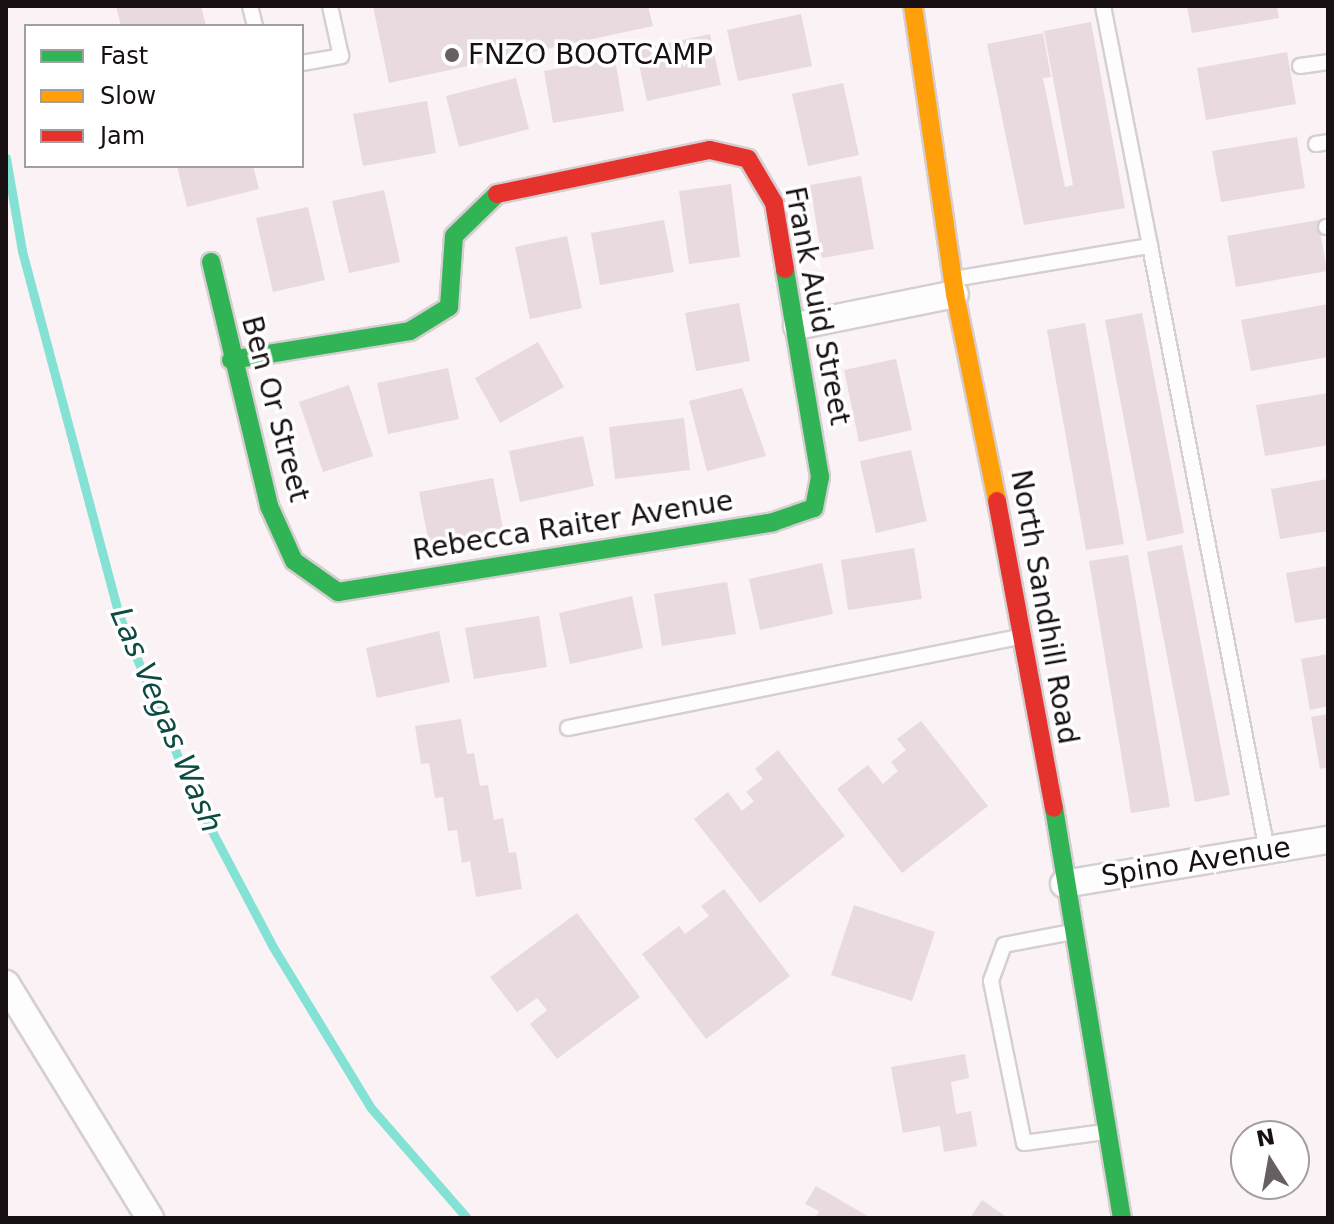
<!DOCTYPE html>
<style>
body{margin:0}
#map{position:relative;width:1334px;height:1224px;overflow:hidden;background:#faf2f4;font-family:"DejaVu Sans",sans-serif}
div>[style]{position:absolute}
.stream>*{height:9px;margin:-4.5px;padding:0 4.5px;transform-origin:4.5px;border-radius:4.5px;background:#84e2d4}
.building>*{inset:0;background:#e8dade}
.roads{filter:drop-shadow(2px 0 #d6ced0) drop-shadow(-2px 0 #d6ced0) drop-shadow(0 2px #d6ced0) drop-shadow(0 -2px #d6ced0)}
.lane>*{height:14px;margin:-7px;padding:0 7px;transform-origin:7px;border-radius:7px;background:#fefdfd}
.street>*{height:26px;margin:-13px;padding:0 13px;transform-origin:13px;border-radius:13px;background:#fefdfd}
.fast>*{height:18px;margin:-9px;padding:0 9px;transform-origin:9px;border-radius:9px;background:#30b455}
.slow>*{height:18px;margin:-9px;padding:0 9px;transform-origin:9px;border-radius:9px;background:#ff9f0a}
.jam>*{height:18px;margin:-9px;padding:0 9px;transform-origin:9px;border-radius:9px;background:#e5322d}
.dots>*{width:22px;height:22px;translate:-50% -50%;box-sizing:border-box;border:4px solid #fff;border-radius:50%}
span{translate:-50% -50%;white-space:nowrap;text-align:center;line-height:1.15;-webkit-text-stroke:7px #fff;paint-order:stroke}
.poi-label{font-size:28px;color:#181012}
.left{translate:0 -50%;text-align:left}
.street-label{font-size:28px;color:#181012}
.water-label{font-size:30px;color:#0d4a42;font-style:italic}
.frame{position:absolute;inset:0;border:8px solid #181012;pointer-events:none}
.legend{position:absolute;left:24px;top:24px;width:280px;height:144px;box-sizing:border-box;background:#fff;border:2px solid #a39fa0;margin:0;padding:10px 14px;list-style:none;font-size:24px;color:#181012}
.legend li{display:flex;align-items:center;gap:16px;height:40px}
.legend b{width:40px;border:2px solid #a39fa0}
.north{position:absolute;left:1230px;top:1120px;width:80px;height:80px;box-sizing:border-box;background:#fff;border:2px solid #a39fa0;border-radius:50%;rotate:349deg;font-size:22px;font-weight:700;line-height:32px;text-align:center;color:#181012}
.north::after{content:'';display:block;margin:auto;width:28px;height:36px;background:#675f61;clip-path:polygon(50% 0,100% 100%,50% 72%,0 100%)}
</style>
<div id="map">
<div class="stream">
<div style="left:6px;top:158px;width:94px;rotate:80.2deg"></div>
<div style="left:22px;top:251px;width:375px;rotate:75.1deg"></div>
<div style="left:118px;top:613px;width:206px;rotate:67.4deg"></div>
<div style="left:197px;top:803px;width:163px;rotate:62.2deg"></div>
<div style="left:273px;top:947px;width:188px;rotate:58.7deg"></div>
<div style="left:371px;top:1108px;width:146px;rotate:48.9deg"></div>
</div>
<div class="building">
<div style="clip-path:polygon(116px 6px,201px 6px,206px 26px,121px 26px)"></div>
<div style="clip-path:polygon(373px 6px,648px 6px,653px 26px,389px 83px)"></div>
<div style="clip-path:polygon(1187px 6px,1277px 6px,1279px 18px,1192px 33px)"></div>
<div style="clip-path:polygon(801px 14px,812px 66px,738px 81px,727px 30px)"></div>
<div style="clip-path:polygon(1091px 22px,1125px 208px,1024px 225px,987px 44px,1043px 33px,1051px 77px,1043px 78px,1065px 187px,1073px 185px,1044px 31px)"></div>
<div style="clip-path:polygon(710px 34px,721px 85px,647px 101px,636px 50px)"></div>
<div style="clip-path:polygon(1287px 52px,1296px 104px,1206px 120px,1197px 68px)"></div>
<div style="clip-path:polygon(615px 59px,624px 111px,553px 123px,544px 71px)"></div>
<div style="clip-path:polygon(516px 78px,529px 129px,459px 147px,446px 96px)"></div>
<div style="clip-path:polygon(843px 83px,859px 155px,808px 166px,792px 94px)"></div>
<div style="clip-path:polygon(427px 101px,436px 153px,363px 166px,353px 114px)"></div>
<div style="clip-path:polygon(1297px 137px,1305px 188px,1221px 202px,1212px 151px)"></div>
<div style="clip-path:polygon(177px 166px,253px 166px,259px 189px,187px 207px)"></div>
<div style="clip-path:polygon(861px 176px,874px 249px,822px 258px,810px 185px)"></div>
<div style="clip-path:polygon(731px 184px,740px 257px,689px 264px,679px 191px)"></div>
<div style="clip-path:polygon(384px 190px,400px 262px,349px 273px,332px 201px)"></div>
<div style="clip-path:polygon(308px 207px,325px 280px,273px 292px,256px 218px)"></div>
<div style="clip-path:polygon(664px 220px,674px 272px,600px 285px,591px 233px)"></div>
<div style="clip-path:polygon(1318px 220px,1327px 271px,1236px 287px,1227px 236px)"></div>
<div style="clip-path:polygon(567px 236px,582px 308px,530px 319px,515px 247px)"></div>
<div style="clip-path:polygon(739px 303px,750px 361px,696px 371px,685px 313px)"></div>
<div style="clip-path:polygon(1328px 304px,1328px 357px,1251px 371px,1241px 320px)"></div>
<div style="clip-path:polygon(1142px 313px,1184px 533px,1147px 541px,1105px 320px)"></div>
<div style="clip-path:polygon(1085px 323px,1124px 544px,1086px 550px,1047px 330px)"></div>
<div style="clip-path:polygon(538px 342px,564px 387px,500px 423px,475px 378px)"></div>
<div style="clip-path:polygon(896px 359px,912px 430px,859px 442px,844px 370px)"></div>
<div style="clip-path:polygon(448px 368px,459px 419px,388px 434px,377px 383px)"></div>
<div style="clip-path:polygon(349px 385px,373px 456px,323px 472px,299px 402px)"></div>
<div style="clip-path:polygon(742px 388px,766px 456px,707px 471px,689px 401px)"></div>
<div style="clip-path:polygon(1328px 393px,1328px 445px,1265px 456px,1256px 405px)"></div>
<div style="clip-path:polygon(684px 418px,690px 470px,615px 479px,609px 427px)"></div>
<div style="clip-path:polygon(583px 436px,594px 486px,520px 502px,509px 451px)"></div>
<div style="clip-path:polygon(911px 450px,927px 521px,876px 533px,860px 461px)"></div>
<div style="clip-path:polygon(493px 478px,503px 529px,429px 543px,419px 492px)"></div>
<div style="clip-path:polygon(1328px 479px,1328px 531px,1280px 539px,1271px 489px)"></div>
<div style="clip-path:polygon(1182px 545px,1230px 795px,1195px 802px,1147px 552px)"></div>
<div style="clip-path:polygon(914px 548px,922px 599px,848px 610px,841px 560px)"></div>
<div style="clip-path:polygon(1128px 555px,1170px 807px,1131px 813px,1089px 561px)"></div>
<div style="clip-path:polygon(822px 563px,833px 614px,760px 630px,749px 579px)"></div>
<div style="clip-path:polygon(1328px 566px,1328px 618px,1295px 623px,1286px 573px)"></div>
<div style="clip-path:polygon(727px 582px,736px 634px,662px 646px,654px 594px)"></div>
<div style="clip-path:polygon(632px 596px,643px 648px,570px 664px,559px 613px)"></div>
<div style="clip-path:polygon(539px 616px,547px 667px,474px 679px,465px 628px)"></div>
<div style="clip-path:polygon(439px 631px,450px 682px,377px 698px,366px 648px)"></div>
<div style="clip-path:polygon(1328px 654px,1328px 706px,1310px 710px,1301px 659px)"></div>
<div style="clip-path:polygon(1328px 714px,1328px 767px,1320px 769px,1311px 717px)"></div>
<div style="clip-path:polygon(461px 719px,467px 754px,474px 753px,480px 786px,488px 785px,494px 820px,503px 818px,509px 853px,516px 852px,522px 889px,476px 897px,470px 861px,462px 863px,457px 830px,448px 831px,443px 797px,435px 798px,429px 763px,421px 764px,415px 726px)"></div>
<div style="clip-path:polygon(921px 721px,988px 806px,902px 873px,837px 789px,868px 765px,883px 784px,898px 771px,891px 762px,906px 750px,897px 739px)"></div>
<div style="clip-path:polygon(778px 750px,845px 836px,760px 903px,694px 819px,728px 792px,742px 811px,754px 801px,746px 792px,763px 779px,755px 769px)"></div>
<div style="clip-path:polygon(724px 889px,790px 976px,706px 1039px,642px 954px,679px 926px,685px 934px,709px 916px,701px 906px)"></div>
<div style="clip-path:polygon(854px 905px,935px 932px,912px 1001px,831px 975px)"></div>
<div style="clip-path:polygon(577px 913px,640px 997px,557px 1059px,530px 1024px,547px 1010px,537px 998px,517px 1012px,490px 977px)"></div>
<div style="clip-path:polygon(965px 1054px,969px 1078px,951px 1082px,956px 1114px,971px 1111px,977px 1146px,944px 1152px,940px 1126px,903px 1133px,891px 1067px)"></div>
<div style="clip-path:polygon(816px 1186px,871px 1218px,815px 1218px,819px 1211px,805px 1204px)"></div>
<div style="clip-path:polygon(982px 1200px,1008px 1218px,970px 1218px)"></div>
</div>
<div class="roads">
<div class="lane">
<div style="left:250px;top:6px;width:21px;rotate:76deg"></div>
<div style="left:1103px;top:6px;width:245px;rotate:78.9deg"></div>
<div style="left:302px;top:63px;width:40px;rotate:-10deg"></div>
<div style="left:341px;top:56px;width:51px;rotate:-102.4deg"></div>
<div style="left:1300px;top:66px;width:28px;rotate:-8deg"></div>
<div style="left:1316px;top:144px;width:12px;rotate:-9deg"></div>
<div style="left:1326px;top:227px;width:2px"></div>
<div style="left:954px;top:279px;width:199px;rotate:-9.6deg"></div>
<div style="left:1150px;top:246px;width:615px;rotate:79.04deg"></div>
<div style="left:568px;top:728px;width:465px;rotate:-11.4deg"></div>
<div style="left:1072px;top:932px;width:69px;rotate:169.2deg"></div>
<div style="left:1004px;top:945px;width:38px;rotate:110deg"></div>
<div style="left:991px;top:981px;width:165px;rotate:78.5deg"></div>
<div style="left:1024px;top:1143px;width:81px;rotate:-7.8deg"></div>
</div>
<div class="street">
<div style="left:797px;top:326px;width:161px;rotate:-11.4deg"></div>
<div style="left:1064px;top:884px;width:268px;rotate:-9.5deg"></div>
<div style="left:6px;top:984px;width:275px;rotate:58.4deg"></div>
</div>
<div class="fast">
<div style="left:211px;top:262px;width:251px;rotate:76.6deg"></div>
<div style="left:269px;top:506px;width:60px;rotate:65.6deg"></div>
<div style="left:294px;top:561px;width:54px;rotate:35.2deg"></div>
<div style="left:338px;top:592px;width:441px;rotate:-9.1deg"></div>
<div style="left:773px;top:522px;width:43px;rotate:-18.9deg"></div>
<div style="left:814px;top:508px;width:32px;rotate:-79deg"></div>
<div style="left:820px;top:477px;width:211px;rotate:-99.6deg"></div>
<div style="left:231px;top:360px;width:181px;rotate:-9.2deg"></div>
<div style="left:410px;top:331px;width:46px;rotate:-31.6deg"></div>
<div style="left:449px;top:307px;width:71px;rotate:-86deg"></div>
<div style="left:454px;top:236px;width:60px;rotate:-44.3deg"></div>
<div style="left:1054px;top:808px;width:416px;rotate:80.6deg"></div>
</div>
<div class="slow">
<div style="left:913px;top:6px;width:291px;rotate:81.7deg"></div>
<div style="left:955px;top:294px;width:211px;rotate:78.5deg"></div>
</div>
<div class="jam">
<div style="left:497px;top:194px;width:217px;rotate:-11.7deg"></div>
<div style="left:710px;top:150px;width:39px;rotate:13deg"></div>
<div style="left:748px;top:159px;width:51px;rotate:59.4deg"></div>
<div style="left:774px;top:203px;width:67px;rotate:80.5deg"></div>
<div style="left:997px;top:501px;width:312px;rotate:79.5deg"></div>
</div>
</div>
<div class="dots">
<div style="left:452px;top:55px;background:#675f61"></div>
</div>
<div class="poi-label">
<span class="left" style="left:468px;top:55px">FNZO BOOTCAMP</span>
</div>
<div class="street-label">
<span style="left:817px;top:306px;rotate:79deg">Frank Auid Street</span>
<span style="left:275px;top:409px;rotate:75deg">Ben Or Street</span>
<span style="left:573px;top:526px;rotate:-9deg">Rebecca Raiter Avenue</span>
<span style="left:1044px;top:607px;rotate:80deg">North Sandhill Road</span>
<span style="left:1196px;top:862px;rotate:-9deg">Spino Avenue</span>
</div>
<div class="water-label">
<span style="left:166px;top:720px;rotate:67deg">Las Vegas Wash</span>
</div>
<div class="frame"></div>
<ul class="legend">
<li><b style="height:10px;background:#30b455"></b>Fast</li>
<li><b style="height:10px;background:#ff9f0a"></b>Slow</li>
<li><b style="height:10px;background:#e5322d"></b>Jam</li>
</ul>
<div class="north">N</div>
</div>
